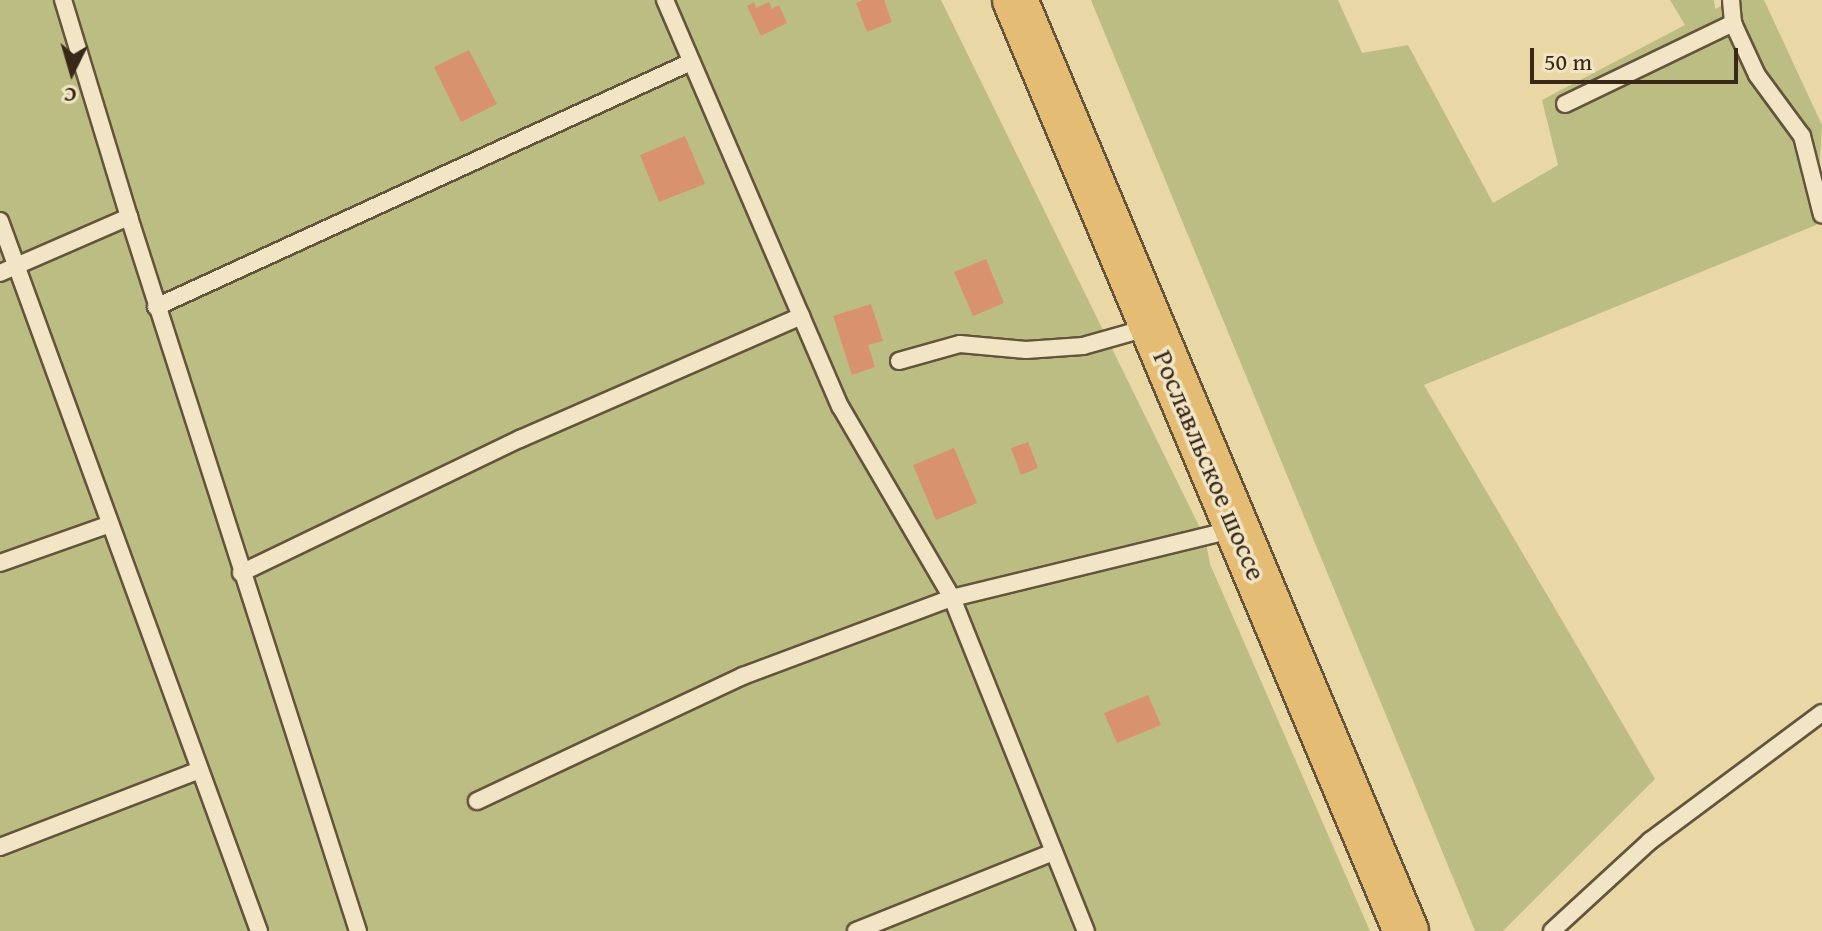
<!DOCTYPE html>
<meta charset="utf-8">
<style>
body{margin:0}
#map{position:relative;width:1822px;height:931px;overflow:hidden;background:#e9d7a6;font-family:"Gentium Book Plus",serif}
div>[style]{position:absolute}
.green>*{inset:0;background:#bcbd83}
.building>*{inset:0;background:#d9926e}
.roads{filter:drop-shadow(2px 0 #64543c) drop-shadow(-2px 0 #64543c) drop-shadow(0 2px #64543c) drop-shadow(0 -2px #64543c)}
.service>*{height:16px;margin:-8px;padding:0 8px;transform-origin:8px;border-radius:8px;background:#f1e5c5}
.primary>*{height:44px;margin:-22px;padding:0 22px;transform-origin:22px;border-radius:22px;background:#e4bc73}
span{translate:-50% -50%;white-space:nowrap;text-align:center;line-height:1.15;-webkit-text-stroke:7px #f1e5c5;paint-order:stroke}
.street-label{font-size:28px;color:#372818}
.north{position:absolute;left:32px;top:32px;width:80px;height:80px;-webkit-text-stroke:6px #f1e5c5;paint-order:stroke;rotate:185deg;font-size:22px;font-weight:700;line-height:32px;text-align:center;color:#372818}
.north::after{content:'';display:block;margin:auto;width:28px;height:36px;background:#372818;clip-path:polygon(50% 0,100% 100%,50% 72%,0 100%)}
.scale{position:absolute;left:1530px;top:48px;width:208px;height:36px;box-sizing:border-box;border:4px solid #372818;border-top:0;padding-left:10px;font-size:24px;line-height:28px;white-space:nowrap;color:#372818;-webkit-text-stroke:6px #f1e5c5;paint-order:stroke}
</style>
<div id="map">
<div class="green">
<div style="clip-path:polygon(0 0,941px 0,1205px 538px,1210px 564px,1370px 931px,0 931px)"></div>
<div style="clip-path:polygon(1091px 0,1338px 0,1362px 53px,1408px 45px,1493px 203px,1558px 165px,1542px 100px,1685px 25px,1670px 0,1714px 0,1715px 9px,1733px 0,1764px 0,1822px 125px,1816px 225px,1424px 385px,1655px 779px,1503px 931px,1475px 931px)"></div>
</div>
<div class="building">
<div style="clip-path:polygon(863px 0,884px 0,892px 22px,867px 32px,856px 3px)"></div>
<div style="clip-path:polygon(754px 2px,756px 8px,769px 2px,772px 9px,779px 5px,787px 23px,761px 36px,747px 6px)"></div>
<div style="clip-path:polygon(469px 50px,497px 104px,461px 122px,434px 67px)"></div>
<div style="clip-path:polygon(685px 136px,705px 184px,659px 202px,640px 155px)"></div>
<div style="clip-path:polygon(986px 259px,1004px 303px,973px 316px,954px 272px)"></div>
<div style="clip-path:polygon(871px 304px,883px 341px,868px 345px,875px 367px,852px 375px,833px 316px)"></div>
<div style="clip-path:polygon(1028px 442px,1038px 468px,1021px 475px,1011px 448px)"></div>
<div style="clip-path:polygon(954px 448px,977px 503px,936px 520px,913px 465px)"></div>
<div style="clip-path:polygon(1148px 695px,1161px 725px,1117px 743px,1104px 713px)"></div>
</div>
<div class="roads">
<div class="service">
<div style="left:665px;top:0;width:442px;rotate:66.7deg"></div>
<div style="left:840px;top:406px;width:222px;rotate:59.7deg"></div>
<div style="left:952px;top:598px;width:290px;rotate:-13.7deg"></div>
<div style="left:1731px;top:0;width:23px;rotate:85deg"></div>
<div style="left:1565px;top:104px;width:187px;rotate:-25.7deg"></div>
<div style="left:1733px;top:23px;width:57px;rotate:65.2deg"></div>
<div style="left:1757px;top:75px;width:76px;rotate:53.6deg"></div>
<div style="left:1802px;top:136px;width:81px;rotate:75.8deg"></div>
<div style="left:129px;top:217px;width:750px;rotate:72.22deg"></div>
<div style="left:0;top:221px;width:756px;rotate:69.96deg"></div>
<div style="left:0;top:273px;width:141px;rotate:-23.5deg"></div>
<div style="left:129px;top:217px;width:227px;rotate:-106.9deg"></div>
<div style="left:156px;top:307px;width:588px;rotate:-24.61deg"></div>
<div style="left:899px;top:361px;width:63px;rotate:-15.6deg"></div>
<div style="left:960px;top:344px;width:66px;rotate:5.2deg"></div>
<div style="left:1026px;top:350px;width:57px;rotate:-4deg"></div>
<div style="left:1083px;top:346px;width:70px;rotate:-15.8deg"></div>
<div style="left:0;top:563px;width:117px;rotate:-19.5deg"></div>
<div style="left:241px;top:573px;width:310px;rotate:-25.7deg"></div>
<div style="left:520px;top:439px;width:307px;rotate:-23.6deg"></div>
<div style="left:477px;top:801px;width:294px;rotate:-25.2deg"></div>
<div style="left:743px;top:676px;width:223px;rotate:-20.5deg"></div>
<div style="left:952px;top:598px;width:359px;rotate:68.1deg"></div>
<div style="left:0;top:847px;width:214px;rotate:-21.1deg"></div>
<div style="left:856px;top:931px;width:213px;rotate:-21.8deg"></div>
<div style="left:1552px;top:931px;width:133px;rotate:-42.6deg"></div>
<div style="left:1650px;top:841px;width:214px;rotate:-36.7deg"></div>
</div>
<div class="primary">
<div style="left:1015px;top:0;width:1010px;rotate:67.22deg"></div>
</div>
</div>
<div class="street-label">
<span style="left:1210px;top:465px;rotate:67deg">Рославльское шоссе</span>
</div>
<div class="north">С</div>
<div class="scale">50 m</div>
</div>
